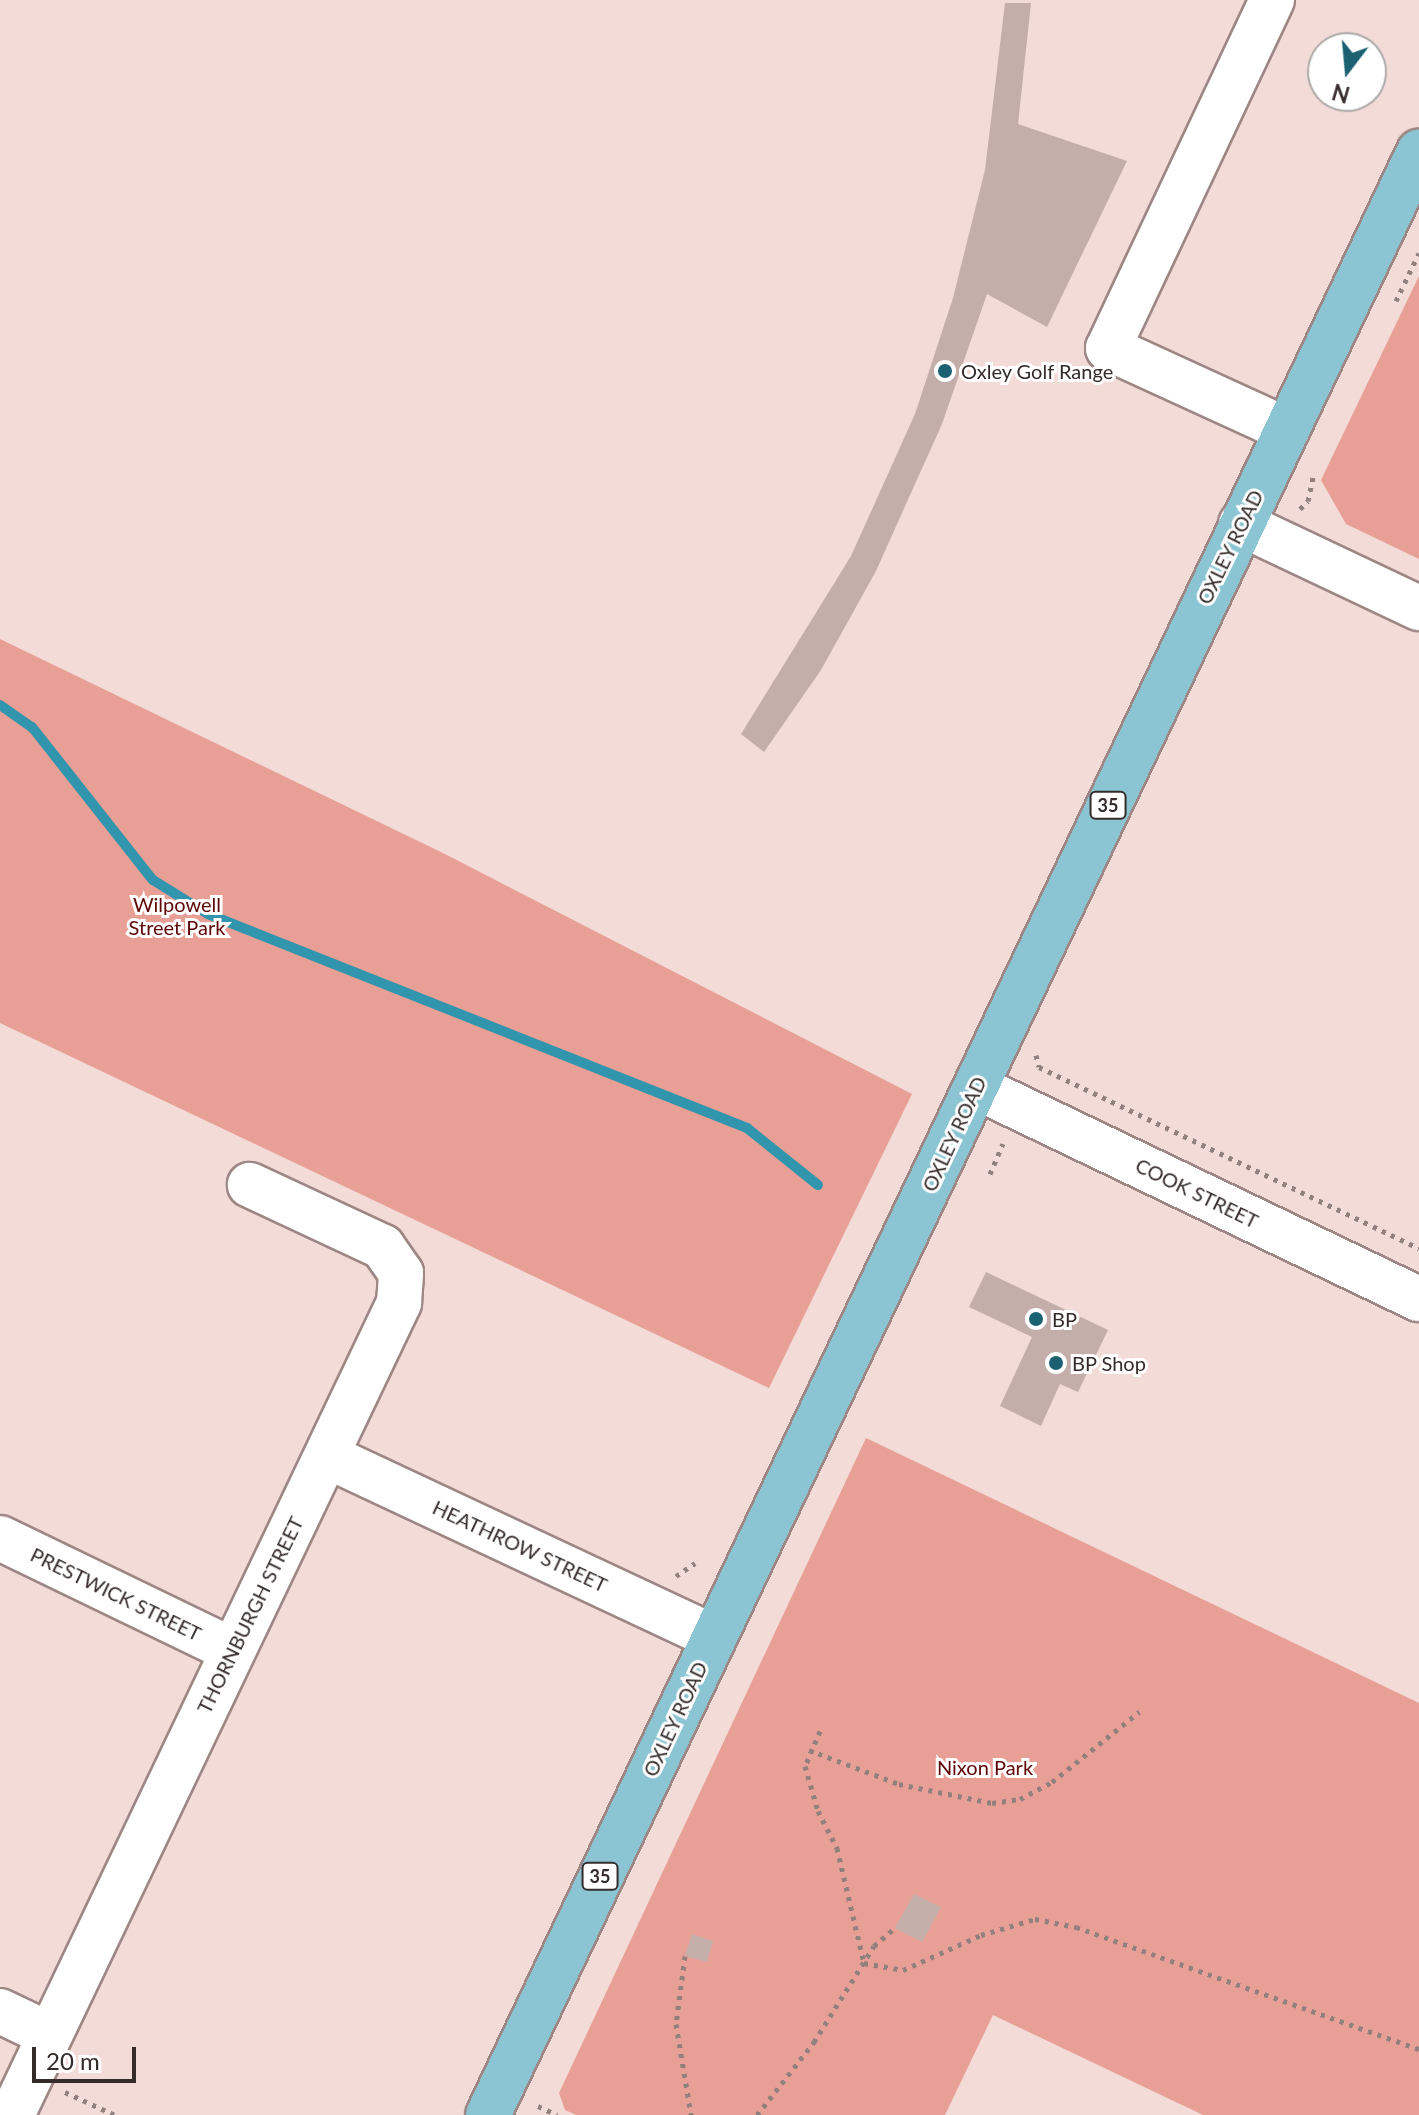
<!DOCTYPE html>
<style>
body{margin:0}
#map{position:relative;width:1419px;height:2115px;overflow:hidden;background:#f3dbd8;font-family:Lato,sans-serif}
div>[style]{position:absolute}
.green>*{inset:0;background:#e89f95}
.stream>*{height:10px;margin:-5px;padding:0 5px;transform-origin:5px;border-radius:5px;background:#3195ae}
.building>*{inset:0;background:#c4aeaa}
.path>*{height:5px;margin-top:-2.5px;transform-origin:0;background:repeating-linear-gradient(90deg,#91807e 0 4px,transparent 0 10px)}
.roads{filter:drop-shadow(2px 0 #9d8784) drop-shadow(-2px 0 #9d8784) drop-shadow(0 2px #9d8784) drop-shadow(0 -2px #9d8784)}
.minor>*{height:44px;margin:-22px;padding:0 22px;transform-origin:22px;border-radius:22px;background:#fff}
.major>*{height:44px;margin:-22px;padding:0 22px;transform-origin:22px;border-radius:22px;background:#8bc4d3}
.dots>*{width:22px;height:22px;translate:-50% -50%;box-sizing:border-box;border:4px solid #fff;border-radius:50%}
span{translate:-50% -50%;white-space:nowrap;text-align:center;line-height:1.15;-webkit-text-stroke:6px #fff;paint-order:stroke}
.shield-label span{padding:2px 6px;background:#fff;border:2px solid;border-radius:6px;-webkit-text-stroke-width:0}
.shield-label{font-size:18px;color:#342b2a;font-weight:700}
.poi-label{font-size:20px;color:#342b2a}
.left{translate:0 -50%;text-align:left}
.street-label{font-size:20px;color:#342b2a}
.park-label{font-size:20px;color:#5e0506}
.north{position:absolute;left:1307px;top:32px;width:80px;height:80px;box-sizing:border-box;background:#fff;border:2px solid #aeaaaa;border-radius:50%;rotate:196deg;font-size:22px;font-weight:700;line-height:32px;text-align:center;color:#342b2a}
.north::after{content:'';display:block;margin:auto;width:28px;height:36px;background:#1b6172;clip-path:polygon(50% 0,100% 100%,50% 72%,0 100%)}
.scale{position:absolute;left:32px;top:2047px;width:104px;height:36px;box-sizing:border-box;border:4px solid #342b2a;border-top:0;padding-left:10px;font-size:24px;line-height:28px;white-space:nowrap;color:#342b2a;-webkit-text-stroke:6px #fff;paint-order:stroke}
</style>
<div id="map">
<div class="green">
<div style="clip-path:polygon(1419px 276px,1419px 559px,1346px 524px,1321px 480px)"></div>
<div style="clip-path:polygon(0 639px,445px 854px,912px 1094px,769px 1388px,0 1023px)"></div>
<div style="clip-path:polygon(866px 1438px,1419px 1703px,1419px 2115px,1203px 2115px,993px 2015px,945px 2115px,576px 2115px,565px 2110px,559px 2093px)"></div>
</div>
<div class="stream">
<div style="left:0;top:705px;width:39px;rotate:35deg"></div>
<div style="left:32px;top:727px;width:195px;rotate:51.7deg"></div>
<div style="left:153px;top:880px;width:65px;rotate:31.7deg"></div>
<div style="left:208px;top:914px;width:580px;rotate:21.65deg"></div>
<div style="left:747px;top:1128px;width:91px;rotate:38.8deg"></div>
</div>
<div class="building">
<div style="clip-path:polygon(1005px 3px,1031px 3px,1018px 124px,1127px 161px,1047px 327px,987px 294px,942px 424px,876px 571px,821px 670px,764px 752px,741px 734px,851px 556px,915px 414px,953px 298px,985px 170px)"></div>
<div style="clip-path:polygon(986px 1272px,1108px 1330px,1078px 1392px,1060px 1384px,1041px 1426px,1000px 1406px,1032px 1337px,969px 1307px)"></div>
<div style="clip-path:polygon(914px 1894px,941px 1907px,922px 1942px,895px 1928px)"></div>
<div style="clip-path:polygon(692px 1934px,713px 1941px,707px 1962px,685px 1956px)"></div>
</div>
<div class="path">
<div style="left:1396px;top:301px;width:53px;rotate:-64.4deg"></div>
<div style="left:1300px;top:509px;width:11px;rotate:-45deg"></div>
<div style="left:1308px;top:501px;width:30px;rotate:-78deg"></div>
<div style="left:1036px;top:1055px;width:12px;rotate:76deg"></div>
<div style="left:1039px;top:1067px;width:421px;rotate:25.5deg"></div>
<div style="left:990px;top:1174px;width:33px;rotate:-67deg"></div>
<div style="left:676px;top:1576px;width:23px;rotate:-34deg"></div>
<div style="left:820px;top:1731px;width:38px;rotate:113deg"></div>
<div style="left:805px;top:1766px;width:47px;rotate:73.9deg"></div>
<div style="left:818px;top:1811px;width:42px;rotate:62.8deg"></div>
<div style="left:837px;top:1848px;width:118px;rotate:76.8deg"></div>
<div style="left:864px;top:1963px;width:40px;rotate:10deg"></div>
<div style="left:903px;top:1970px;width:85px;rotate:-24.2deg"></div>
<div style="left:981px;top:1935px;width:56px;rotate:-16.5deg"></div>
<div style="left:1035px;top:1919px;width:42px;rotate:11deg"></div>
<div style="left:1076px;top:1927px;width:364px;rotate:19.6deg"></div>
<div style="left:809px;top:1750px;width:96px;rotate:20.7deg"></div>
<div style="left:899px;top:1784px;width:95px;rotate:11.5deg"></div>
<div style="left:992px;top:1803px;width:28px;rotate:-8deg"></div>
<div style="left:1020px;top:1799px;width:36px;rotate:-28deg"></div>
<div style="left:1052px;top:1782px;width:112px;rotate:-38.8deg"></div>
<div style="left:685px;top:1956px;width:69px;rotate:97.5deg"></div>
<div style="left:676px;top:2024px;width:92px;rotate:80.6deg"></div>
<div style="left:65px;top:2092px;width:55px;rotate:24.7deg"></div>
<div style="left:538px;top:2106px;width:21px;rotate:25deg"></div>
<div style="left:757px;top:2115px;width:93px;rotate:-52deg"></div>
<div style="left:814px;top:2042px;width:113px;rotate:-58deg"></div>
<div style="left:874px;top:1946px;width:28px;rotate:-41deg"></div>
</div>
<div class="roads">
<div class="minor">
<div style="left:1272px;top:0;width:385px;rotate:115.2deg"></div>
<div style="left:1108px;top:348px;width:197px;rotate:24.6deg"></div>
<div style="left:1241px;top:524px;width:197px;rotate:25.3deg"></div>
<div style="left:976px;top:1087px;width:491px;rotate:25.6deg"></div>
<div style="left:327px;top:1456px;width:426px;rotate:25.1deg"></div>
<div style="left:0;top:1538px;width:258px;rotate:25.8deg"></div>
<div style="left:0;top:2011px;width:55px;rotate:25.6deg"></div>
<div style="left:12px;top:2115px;width:900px;rotate:-64.52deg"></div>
<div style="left:399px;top:1303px;width:30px;rotate:-86deg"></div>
<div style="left:401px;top:1273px;width:32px;rotate:-125deg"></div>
<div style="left:383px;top:1247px;width:147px;rotate:-155deg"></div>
</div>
<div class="major">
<div style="left:488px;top:2115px;width:2173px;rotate:-64.63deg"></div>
</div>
</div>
<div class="dots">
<div style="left:945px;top:371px;background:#1b6172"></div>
<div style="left:1036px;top:1319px;background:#1b6172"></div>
<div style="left:1056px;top:1363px;background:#1b6172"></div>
</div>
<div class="shield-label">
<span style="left:1108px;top:805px">35</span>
<span style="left:600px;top:1876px">35</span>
</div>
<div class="poi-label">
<span class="left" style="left:961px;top:371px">Oxley Golf Range</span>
<span class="left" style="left:1052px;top:1319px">BP</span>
<span class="left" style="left:1072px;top:1363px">BP Shop</span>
</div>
<div class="street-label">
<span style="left:1230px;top:547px;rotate:-64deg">OXLEY ROAD</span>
<span style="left:954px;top:1134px;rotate:-65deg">OXLEY ROAD</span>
<span style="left:1197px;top:1193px;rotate:26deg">COOK STREET</span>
<span style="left:520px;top:1546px;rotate:25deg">HEATHROW STREET</span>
<span style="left:116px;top:1594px;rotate:26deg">PRESTWICK STREET</span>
<span style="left:250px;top:1615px;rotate:-64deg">THORNBURGH STREET</span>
<span style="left:675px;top:1719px;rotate:-65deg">OXLEY ROAD</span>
</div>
<div class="park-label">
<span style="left:177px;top:916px">Wilpowell<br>Street Park</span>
<span style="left:985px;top:1767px">Nixon Park</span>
</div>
<div class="north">N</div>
<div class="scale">20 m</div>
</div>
